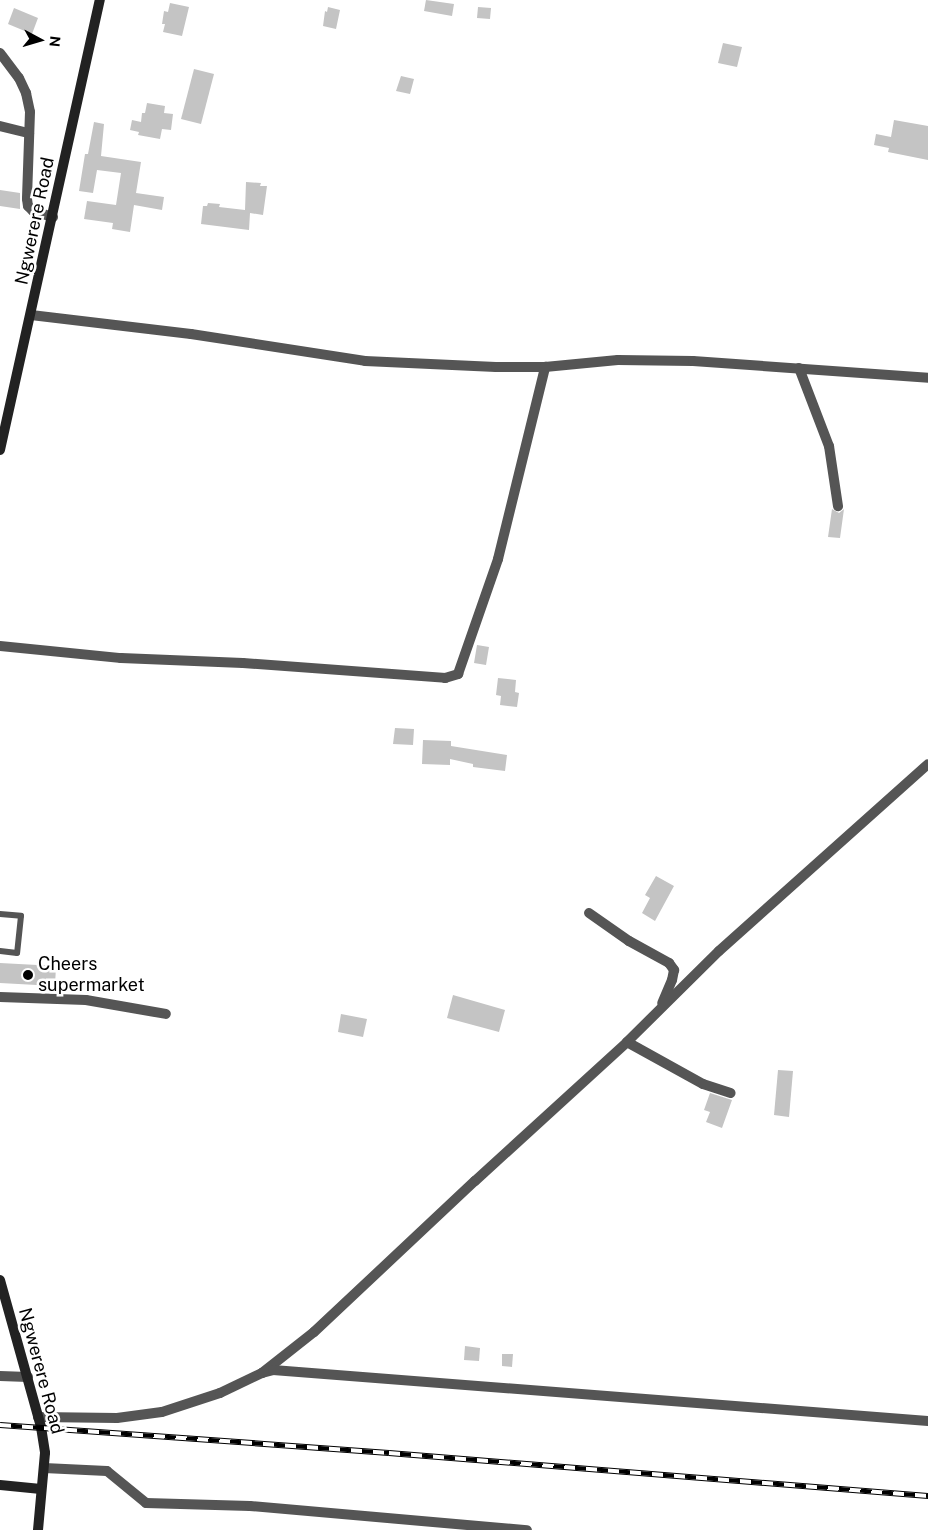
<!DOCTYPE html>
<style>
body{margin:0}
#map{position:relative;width:928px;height:1530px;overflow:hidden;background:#fff;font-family:"Public Sans",sans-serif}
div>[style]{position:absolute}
.building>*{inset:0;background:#c4c4c4}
.lane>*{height:6px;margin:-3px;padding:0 3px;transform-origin:3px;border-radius:3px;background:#555}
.street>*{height:10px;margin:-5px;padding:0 5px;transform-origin:5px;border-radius:5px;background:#555}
.secondary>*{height:10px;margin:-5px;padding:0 5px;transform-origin:5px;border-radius:5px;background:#222}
.rail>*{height:5.5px;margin-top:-2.75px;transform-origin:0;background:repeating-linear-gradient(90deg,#fff 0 11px,#000 0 22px);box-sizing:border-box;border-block:1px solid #000}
.dots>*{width:14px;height:14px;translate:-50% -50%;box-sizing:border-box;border:2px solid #fff;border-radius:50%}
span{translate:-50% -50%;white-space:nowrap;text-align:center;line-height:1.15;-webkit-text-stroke:5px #fff;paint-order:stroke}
.street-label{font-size:18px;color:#000}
.poi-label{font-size:18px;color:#000}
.left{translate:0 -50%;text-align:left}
.north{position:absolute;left:15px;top:15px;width:50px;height:50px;-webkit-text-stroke:4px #fff;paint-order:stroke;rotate:96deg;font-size:14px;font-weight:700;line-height:20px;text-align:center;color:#000}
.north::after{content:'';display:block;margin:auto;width:18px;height:22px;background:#000;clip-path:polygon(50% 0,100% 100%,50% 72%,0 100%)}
</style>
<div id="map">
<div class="building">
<div style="clip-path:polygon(426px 0,454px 4px,452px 16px,424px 11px)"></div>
<div style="clip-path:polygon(170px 3px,189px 7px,182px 36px,163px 32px,165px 24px,162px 24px,164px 11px,168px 12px)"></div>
<div style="clip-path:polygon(328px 7px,340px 10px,336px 29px,323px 26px,325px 11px,327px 12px)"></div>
<div style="clip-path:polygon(478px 7px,491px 8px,490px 19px,477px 18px)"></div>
<div style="clip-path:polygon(14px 8px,38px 18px,32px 34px,8px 24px)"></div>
<div style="clip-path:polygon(723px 43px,742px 47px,737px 67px,718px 63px)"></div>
<div style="clip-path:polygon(194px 69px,214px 74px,201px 124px,181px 119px)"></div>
<div style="clip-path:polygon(401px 76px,414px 79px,410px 94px,396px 91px)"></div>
<div style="clip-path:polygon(147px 103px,165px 106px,164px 113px,173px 114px,171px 130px,162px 129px,160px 139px,138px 135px,139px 132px,130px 130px,132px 120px,141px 122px,142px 113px,145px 113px)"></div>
<div style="clip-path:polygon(894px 120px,928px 126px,928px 160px,888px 152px,889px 148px,874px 145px,876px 134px,891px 137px)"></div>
<div style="clip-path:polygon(94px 122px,104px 124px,101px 156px,141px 162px,136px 193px,164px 197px,162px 210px,134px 205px,130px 232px,112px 229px,113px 223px,84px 219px,87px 201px,116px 205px,121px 173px,97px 170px,93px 193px,79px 191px,85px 154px,88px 154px)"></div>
<div style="clip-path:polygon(246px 182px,261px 183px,260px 186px,267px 186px,263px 215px,250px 213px,249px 230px,201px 224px,203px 206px,207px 206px,208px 203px,220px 204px,219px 207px,245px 210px)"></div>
<div style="clip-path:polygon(0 190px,20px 193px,20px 209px,0 206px)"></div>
<div style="clip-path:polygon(832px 509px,839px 513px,844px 509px,840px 538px,828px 537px)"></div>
<div style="clip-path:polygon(477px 645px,489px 647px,486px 665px,474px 663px)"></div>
<div style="clip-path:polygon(498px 678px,516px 680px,515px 692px,519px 693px,517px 707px,500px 705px,501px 696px,496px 695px)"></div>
<div style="clip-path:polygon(395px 728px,414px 729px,413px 745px,393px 744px)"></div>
<div style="clip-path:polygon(423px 740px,451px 741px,451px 746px,507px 755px,505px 771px,473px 767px,473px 764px,450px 759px,450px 765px,422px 764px)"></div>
<div style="clip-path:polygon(656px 876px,674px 886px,655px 921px,642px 913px,650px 898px,645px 895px)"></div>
<div style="clip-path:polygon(0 963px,56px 966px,55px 986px,0 983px)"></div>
<div style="clip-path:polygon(453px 995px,505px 1010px,499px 1032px,447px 1018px)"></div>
<div style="clip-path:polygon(341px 1014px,367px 1019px,363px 1037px,338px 1032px)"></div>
<div style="clip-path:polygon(778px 1070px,793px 1071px,789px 1117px,774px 1115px)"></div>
<div style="clip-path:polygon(710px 1093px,732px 1100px,722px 1128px,706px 1122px,710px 1112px,704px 1110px)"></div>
<div style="clip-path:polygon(465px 1346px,480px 1348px,479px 1361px,464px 1360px)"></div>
<div style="clip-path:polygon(502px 1354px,513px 1354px,512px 1367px,502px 1366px)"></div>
</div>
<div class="lane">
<div style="left:0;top:914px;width:21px;rotate:5deg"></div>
<div style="left:21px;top:916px;width:37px;rotate:96deg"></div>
<div style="left:17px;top:953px;width:17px;rotate:-173deg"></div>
</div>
<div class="street">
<div style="left:0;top:53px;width:31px;rotate:53deg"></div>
<div style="left:19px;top:78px;width:17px;rotate:65deg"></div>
<div style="left:26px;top:93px;width:19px;rotate:78deg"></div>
<div style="left:30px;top:112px;width:87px;rotate:92deg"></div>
<div style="left:27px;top:199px;width:7px;rotate:82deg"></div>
<div style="left:28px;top:206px;width:7px;rotate:45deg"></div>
<div style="left:33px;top:211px;width:21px;rotate:17deg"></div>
<div style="left:0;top:126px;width:30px;rotate:14deg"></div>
<div style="left:31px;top:315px;width:161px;rotate:6.8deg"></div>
<div style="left:191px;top:334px;width:176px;rotate:8.8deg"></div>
<div style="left:365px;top:361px;width:131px;rotate:2.6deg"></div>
<div style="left:496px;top:367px;width:49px"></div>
<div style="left:545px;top:367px;width:73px;rotate:-5.5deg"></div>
<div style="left:618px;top:360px;width:75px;rotate:0.8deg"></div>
<div style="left:693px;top:361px;width:236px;rotate:4.1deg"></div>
<div style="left:799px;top:368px;width:84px;rotate:69deg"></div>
<div style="left:829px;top:446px;width:61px;rotate:81.5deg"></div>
<div style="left:0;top:646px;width:122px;rotate:5.7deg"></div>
<div style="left:121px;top:658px;width:122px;rotate:2.3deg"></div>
<div style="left:243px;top:663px;width:203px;rotate:4.2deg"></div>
<div style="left:445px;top:678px;width:14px;rotate:-17deg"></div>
<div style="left:458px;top:674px;width:122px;rotate:-70.8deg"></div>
<div style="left:498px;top:559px;width:198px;rotate:-76.2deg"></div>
<div style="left:589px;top:913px;width:49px;rotate:35deg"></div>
<div style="left:629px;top:941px;width:46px;rotate:28.8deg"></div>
<div style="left:669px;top:963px;width:9px;rotate:54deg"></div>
<div style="left:674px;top:970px;width:10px;rotate:101deg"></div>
<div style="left:672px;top:980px;width:25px;rotate:113deg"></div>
<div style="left:0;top:997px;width:86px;rotate:2deg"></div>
<div style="left:86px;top:1000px;width:81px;rotate:9.9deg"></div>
<div style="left:627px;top:1042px;width:87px;rotate:28.9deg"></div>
<div style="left:703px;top:1084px;width:29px;rotate:18deg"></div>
<div style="left:262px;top:1373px;width:66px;rotate:-38.3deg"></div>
<div style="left:314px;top:1332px;width:221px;rotate:-43.2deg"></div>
<div style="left:475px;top:1181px;width:206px;rotate:-42.4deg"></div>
<div style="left:627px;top:1042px;width:129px;rotate:-44.7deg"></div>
<div style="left:719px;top:951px;width:280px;rotate:-41.8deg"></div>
<div style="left:0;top:1376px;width:28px;rotate:2deg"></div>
<div style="left:38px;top:1417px;width:79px;rotate:0.7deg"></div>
<div style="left:117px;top:1418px;width:45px;rotate:-7.6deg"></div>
<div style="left:162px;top:1412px;width:61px;rotate:-18.1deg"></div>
<div style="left:220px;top:1393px;width:47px;rotate:-25.5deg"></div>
<div style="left:262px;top:1373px;width:11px;rotate:-15deg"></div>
<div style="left:273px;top:1370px;width:657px;rotate:4.45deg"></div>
<div style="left:44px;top:1468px;width:63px;rotate:2.7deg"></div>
<div style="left:107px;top:1471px;width:50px;rotate:39.4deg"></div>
<div style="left:146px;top:1503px;width:104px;rotate:1.7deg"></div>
<div style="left:250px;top:1506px;width:278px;rotate:5deg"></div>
</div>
<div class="secondary">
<div style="left:0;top:450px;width:461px;rotate:-77.5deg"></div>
<div style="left:0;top:1280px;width:153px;rotate:74.4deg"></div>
<div style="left:41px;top:1427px;width:26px;rotate:81deg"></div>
<div style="left:45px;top:1453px;width:77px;rotate:95.2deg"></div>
<div style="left:0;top:1485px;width:41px;rotate:5.6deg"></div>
</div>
<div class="rail">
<div style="left:0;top:1425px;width:390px;rotate:4.1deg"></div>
<div style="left:389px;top:1453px;width:541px;rotate:4.56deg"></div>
</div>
<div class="dots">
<div style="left:28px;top:975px;background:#000"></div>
</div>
<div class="street-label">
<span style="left:35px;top:221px;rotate:-78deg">Ngwerere Road</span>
<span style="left:41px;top:1371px;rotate:75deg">Ngwerere Road</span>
</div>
<div class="poi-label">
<span class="left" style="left:38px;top:975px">Cheers<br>supermarket</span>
</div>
<div class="north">N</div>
</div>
